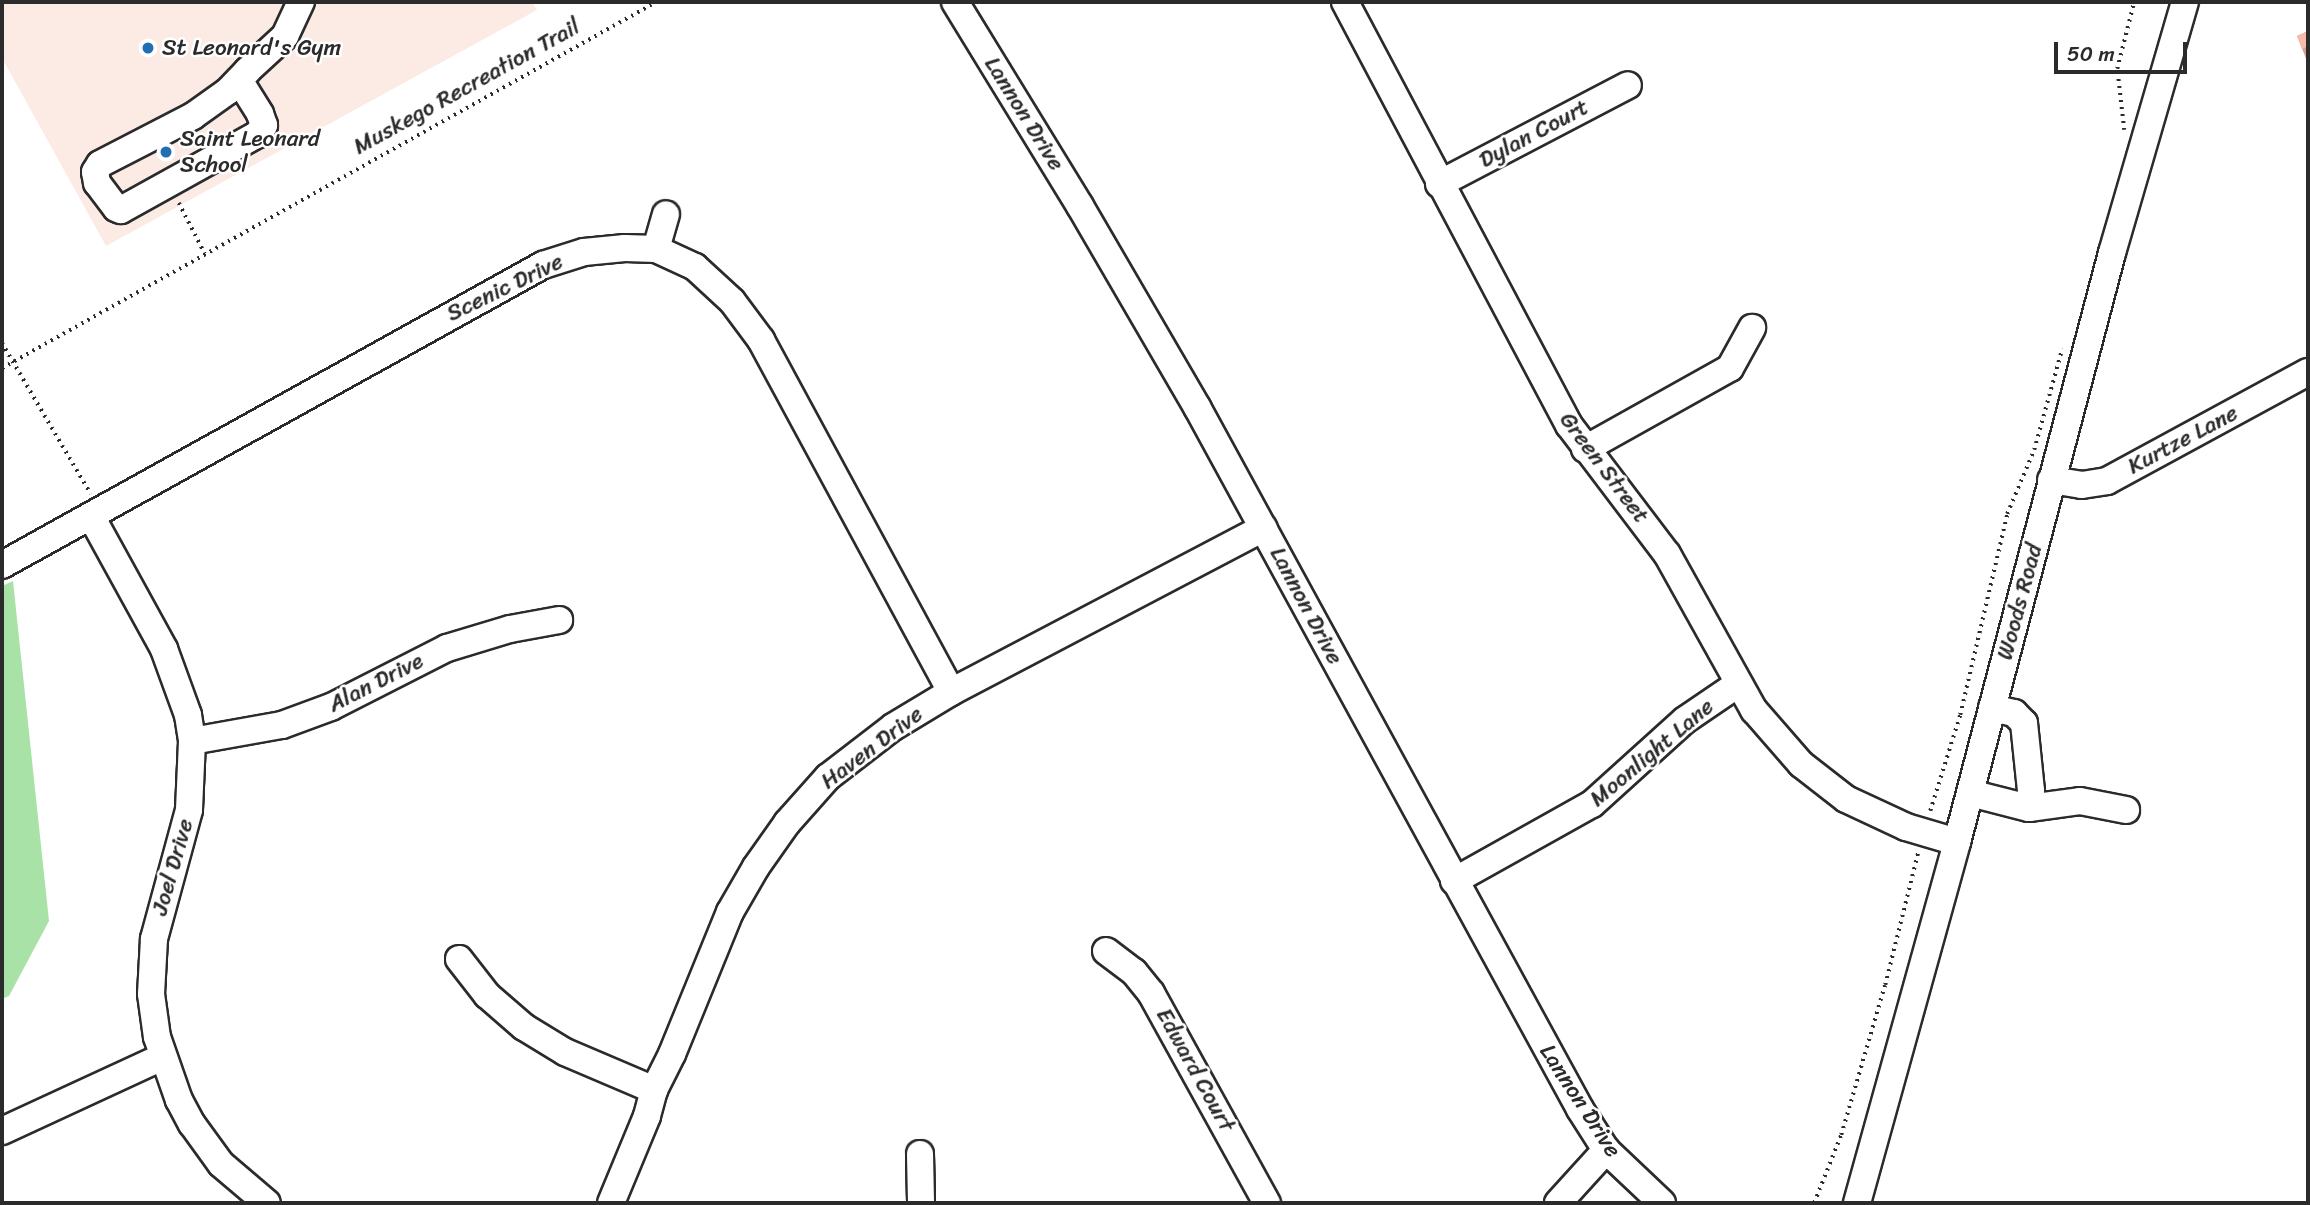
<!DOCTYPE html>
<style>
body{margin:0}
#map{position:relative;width:2310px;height:1205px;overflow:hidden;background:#fff;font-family:Sriracha,sans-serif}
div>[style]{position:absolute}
.built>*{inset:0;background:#fcebe5}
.green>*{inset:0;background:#a9e2a7}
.path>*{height:3.5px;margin-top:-1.75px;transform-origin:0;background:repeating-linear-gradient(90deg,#2b2b2b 0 2px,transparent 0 7px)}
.roads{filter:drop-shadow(2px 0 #2b2b2b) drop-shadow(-2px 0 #2b2b2b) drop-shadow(0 2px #2b2b2b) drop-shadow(0 -2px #2b2b2b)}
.minor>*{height:26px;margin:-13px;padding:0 13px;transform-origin:13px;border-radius:13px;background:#fff}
.wall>*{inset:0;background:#d2a291}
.building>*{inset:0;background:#f4bca9}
.dots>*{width:19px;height:19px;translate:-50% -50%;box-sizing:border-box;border:4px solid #fff;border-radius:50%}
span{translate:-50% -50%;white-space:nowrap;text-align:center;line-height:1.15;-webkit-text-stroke:5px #fff;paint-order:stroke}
.poi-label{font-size:23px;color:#2b2b2b}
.left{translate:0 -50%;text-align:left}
.street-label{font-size:23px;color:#2b2b2b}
.frame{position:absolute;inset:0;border:4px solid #2b2b2b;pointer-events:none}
.scale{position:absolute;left:2054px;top:42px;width:133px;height:32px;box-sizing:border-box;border:4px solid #2b2b2b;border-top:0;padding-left:9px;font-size:21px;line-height:24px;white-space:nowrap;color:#2b2b2b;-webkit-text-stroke:5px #fff;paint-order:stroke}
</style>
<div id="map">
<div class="built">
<div style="clip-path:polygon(2px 2px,532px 2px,537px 10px,106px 246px,2px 58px)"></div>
</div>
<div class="green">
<div style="clip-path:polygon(13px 581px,49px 921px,9px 996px,2px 999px,2px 586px)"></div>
</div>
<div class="path">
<div style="left:2124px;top:130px;width:61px;rotate:-96.5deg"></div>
<div style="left:2117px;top:69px;width:69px;rotate:-75.8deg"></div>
<div style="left:179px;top:203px;width:57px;rotate:63deg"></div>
<div style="left:2px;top:343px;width:175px;rotate:59.5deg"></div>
<div style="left:2px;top:368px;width:749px;rotate:-29.23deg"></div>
<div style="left:1930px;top:811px;width:101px;rotate:-72.6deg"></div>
<div style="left:1960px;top:715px;width:206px;rotate:-76.8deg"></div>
<div style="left:2007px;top:514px;width:69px;rotate:-67.1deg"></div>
<div style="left:2034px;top:450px;width:105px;rotate:-74.5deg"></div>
<div style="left:1814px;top:1203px;width:73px;rotate:-68.3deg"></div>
<div style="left:1841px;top:1135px;width:156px;rotate:-73.7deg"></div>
<div style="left:1885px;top:985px;width:136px;rotate:-76deg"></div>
</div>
<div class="roads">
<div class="minor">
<div style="left:955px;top:2px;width:239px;rotate:58.5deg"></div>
<div style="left:1080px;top:206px;width:233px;rotate:59.8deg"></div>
<div style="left:1197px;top:407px;width:800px;rotate:61.38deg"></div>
<div style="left:1580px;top:1109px;width:49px;rotate:57.6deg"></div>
<div style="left:1606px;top:1150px;width:77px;rotate:43.4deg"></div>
<div style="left:1345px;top:2px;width:479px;rotate:62.1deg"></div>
<div style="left:1569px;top:425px;width:162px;rotate:52.8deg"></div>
<div style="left:1667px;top:554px;width:179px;rotate:60.9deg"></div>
<div style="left:1754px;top:710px;width:72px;rotate:49deg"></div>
<div style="left:1801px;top:764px;width:57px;rotate:37.9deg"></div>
<div style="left:1846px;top:799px;width:66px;rotate:25deg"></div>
<div style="left:1906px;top:827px;width:53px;rotate:16.4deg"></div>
<div style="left:239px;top:80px;width:40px;rotate:58deg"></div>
<div style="left:260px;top:114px;width:12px;rotate:70deg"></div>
<div style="left:264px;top:125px;width:11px;rotate:124deg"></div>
<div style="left:258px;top:134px;width:157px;rotate:151deg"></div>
<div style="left:121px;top:210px;width:5px;rotate:-158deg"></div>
<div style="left:116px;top:208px;width:31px;rotate:-127deg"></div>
<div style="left:97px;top:183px;width:11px;rotate:-100deg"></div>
<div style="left:95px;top:172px;width:9px;rotate:-58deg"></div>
<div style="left:100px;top:164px;width:105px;rotate:-27.3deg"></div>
<div style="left:193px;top:116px;width:43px;rotate:-35.5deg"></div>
<div style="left:228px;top:91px;width:28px;rotate:-46deg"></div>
<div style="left:247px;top:71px;width:52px;rotate:-42.6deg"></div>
<div style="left:285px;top:36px;width:38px;rotate:-65deg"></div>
<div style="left:1439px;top:184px;width:213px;rotate:-27.6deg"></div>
<div style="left:656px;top:249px;width:36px;rotate:-74deg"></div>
<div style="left:1585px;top:449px;width:166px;rotate:-29.2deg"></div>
<div style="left:1730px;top:368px;width:46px;rotate:-61.2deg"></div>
<div style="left:2051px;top:480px;width:31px;rotate:9deg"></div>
<div style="left:2082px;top:485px;width:25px;rotate:-9deg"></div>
<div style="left:2107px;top:481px;width:229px;rotate:-28.5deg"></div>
<div style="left:91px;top:516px;width:152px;rotate:61.2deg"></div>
<div style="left:164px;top:649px;width:70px;rotate:70deg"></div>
<div style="left:188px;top:715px;width:26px;rotate:81deg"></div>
<div style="left:192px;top:741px;width:69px;rotate:92.5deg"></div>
<div style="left:189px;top:810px;width:134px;rotate:105.2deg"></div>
<div style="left:154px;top:939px;width:55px;rotate:93.1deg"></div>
<div style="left:151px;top:994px;width:43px;rotate:82.1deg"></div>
<div style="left:157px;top:1037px;width:67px;rotate:70.8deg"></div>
<div style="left:179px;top:1100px;width:27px;rotate:62deg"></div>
<div style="left:192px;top:1124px;width:49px;rotate:54.1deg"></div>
<div style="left:221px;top:1164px;width:60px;rotate:40.3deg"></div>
<div style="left:2px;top:565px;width:619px;rotate:-29.01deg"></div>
<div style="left:543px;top:265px;width:43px;rotate:-17.6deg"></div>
<div style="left:584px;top:252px;width:41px;rotate:-5.6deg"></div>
<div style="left:625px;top:248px;width:31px;rotate:2deg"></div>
<div style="left:656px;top:249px;width:43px;rotate:24.8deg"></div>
<div style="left:695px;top:267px;width:50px;rotate:42.6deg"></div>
<div style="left:732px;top:301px;width:49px;rotate:53.4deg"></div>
<div style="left:761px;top:340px;width:400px;rotate:61.6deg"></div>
<div style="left:1992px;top:708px;width:23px;rotate:13deg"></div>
<div style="left:2014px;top:713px;width:14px;rotate:45deg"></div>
<div style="left:2024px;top:723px;width:68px;rotate:84.1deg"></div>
<div style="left:2031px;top:791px;width:17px;rotate:97deg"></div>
<div style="left:192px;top:741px;width:91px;rotate:-10.1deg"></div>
<div style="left:282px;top:725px;width:52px;rotate:-20.2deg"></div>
<div style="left:331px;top:707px;width:130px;rotate:-27deg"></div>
<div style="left:447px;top:648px;width:66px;rotate:-16.8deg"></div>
<div style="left:510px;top:629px;width:50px;rotate:-10.4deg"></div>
<div style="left:1970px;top:793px;width:61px;rotate:14.3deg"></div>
<div style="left:2029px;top:808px;width:51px;rotate:-7.8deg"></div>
<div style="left:2080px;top:801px;width:47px;rotate:11.1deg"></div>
<div style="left:1454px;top:881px;width:158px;rotate:-29.2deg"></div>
<div style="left:1592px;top:804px;width:125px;rotate:-42.1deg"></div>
<div style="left:1685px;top:720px;width:64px;rotate:-34.2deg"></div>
<div style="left:1106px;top:951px;width:35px;rotate:37deg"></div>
<div style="left:1134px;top:972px;width:27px;rotate:51deg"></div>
<div style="left:1151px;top:993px;width:240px;rotate:61.1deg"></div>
<div style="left:459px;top:959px;width:46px;rotate:52.1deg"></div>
<div style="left:487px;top:995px;width:49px;rotate:40.9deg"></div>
<div style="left:524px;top:1027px;width:48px;rotate:31.4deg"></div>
<div style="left:565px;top:1052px;width:97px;rotate:23.1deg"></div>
<div style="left:2px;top:1131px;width:176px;rotate:-24.8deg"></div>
<div style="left:920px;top:1154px;width:49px;rotate:88.8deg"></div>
<div style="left:611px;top:1203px;width:94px;rotate:-67.5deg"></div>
<div style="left:647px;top:1116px;width:27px;rotate:-75deg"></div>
<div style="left:654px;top:1090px;width:40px;rotate:-63.4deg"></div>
<div style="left:672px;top:1054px;width:153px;rotate:-67.8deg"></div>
<div style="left:730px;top:912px;width:52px;rotate:-60deg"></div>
<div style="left:756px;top:867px;width:54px;rotate:-54.8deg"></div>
<div style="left:787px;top:823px;width:62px;rotate:-48.3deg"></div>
<div style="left:828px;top:777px;width:82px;rotate:-37.6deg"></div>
<div style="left:893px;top:727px;width:68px;rotate:-31.1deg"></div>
<div style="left:951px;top:692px;width:353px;rotate:-27.7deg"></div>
<div style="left:1558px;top:1203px;width:72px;rotate:-47.8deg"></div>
<div style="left:1857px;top:1203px;width:375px;rotate:-74.5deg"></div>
<div style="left:1957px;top:842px;width:609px;rotate:-75.26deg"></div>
<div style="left:2112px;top:253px;width:261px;rotate:-73.8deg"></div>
</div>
</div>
<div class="wall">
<div style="clip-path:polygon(2308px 31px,2308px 60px,2307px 61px,2297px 36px)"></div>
</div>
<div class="building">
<div style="clip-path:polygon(2308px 31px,2308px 46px,2302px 49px,2297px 36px)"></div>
</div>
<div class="dots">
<div style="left:148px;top:48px;background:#1f6fb2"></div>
<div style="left:166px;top:152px;background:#1f6fb2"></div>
</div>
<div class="poi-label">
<span class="left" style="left:162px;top:48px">St Leonard's Gym</span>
<span class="left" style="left:180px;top:152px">Saint Leonard<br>School</span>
</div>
<div class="street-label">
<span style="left:467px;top:87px;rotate:-29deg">Muskego Recreation Trail</span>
<span style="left:1024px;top:114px;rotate:58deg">Lannon Drive</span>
<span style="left:1534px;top:134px;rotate:-28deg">Dylan Court</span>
<span style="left:505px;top:288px;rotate:-26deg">Scenic Drive</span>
<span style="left:2183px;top:440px;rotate:-28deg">Kurtze Lane</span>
<span style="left:1604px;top:468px;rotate:53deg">Green Street</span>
<span style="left:2020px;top:602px;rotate:-75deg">Woods Road</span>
<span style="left:1306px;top:606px;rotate:62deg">Lannon Drive</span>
<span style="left:376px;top:683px;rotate:-27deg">Alan Drive</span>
<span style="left:872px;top:748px;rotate:-37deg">Haven Drive</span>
<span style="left:1652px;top:753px;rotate:-40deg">Moonlight Lane</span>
<span style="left:173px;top:867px;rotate:-74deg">Joel Drive</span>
<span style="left:1195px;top:1070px;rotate:61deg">Edward Court</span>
<span style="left:1580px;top:1101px;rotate:57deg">Lannon Drive</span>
</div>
<div class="frame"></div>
<div class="scale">50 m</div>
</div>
